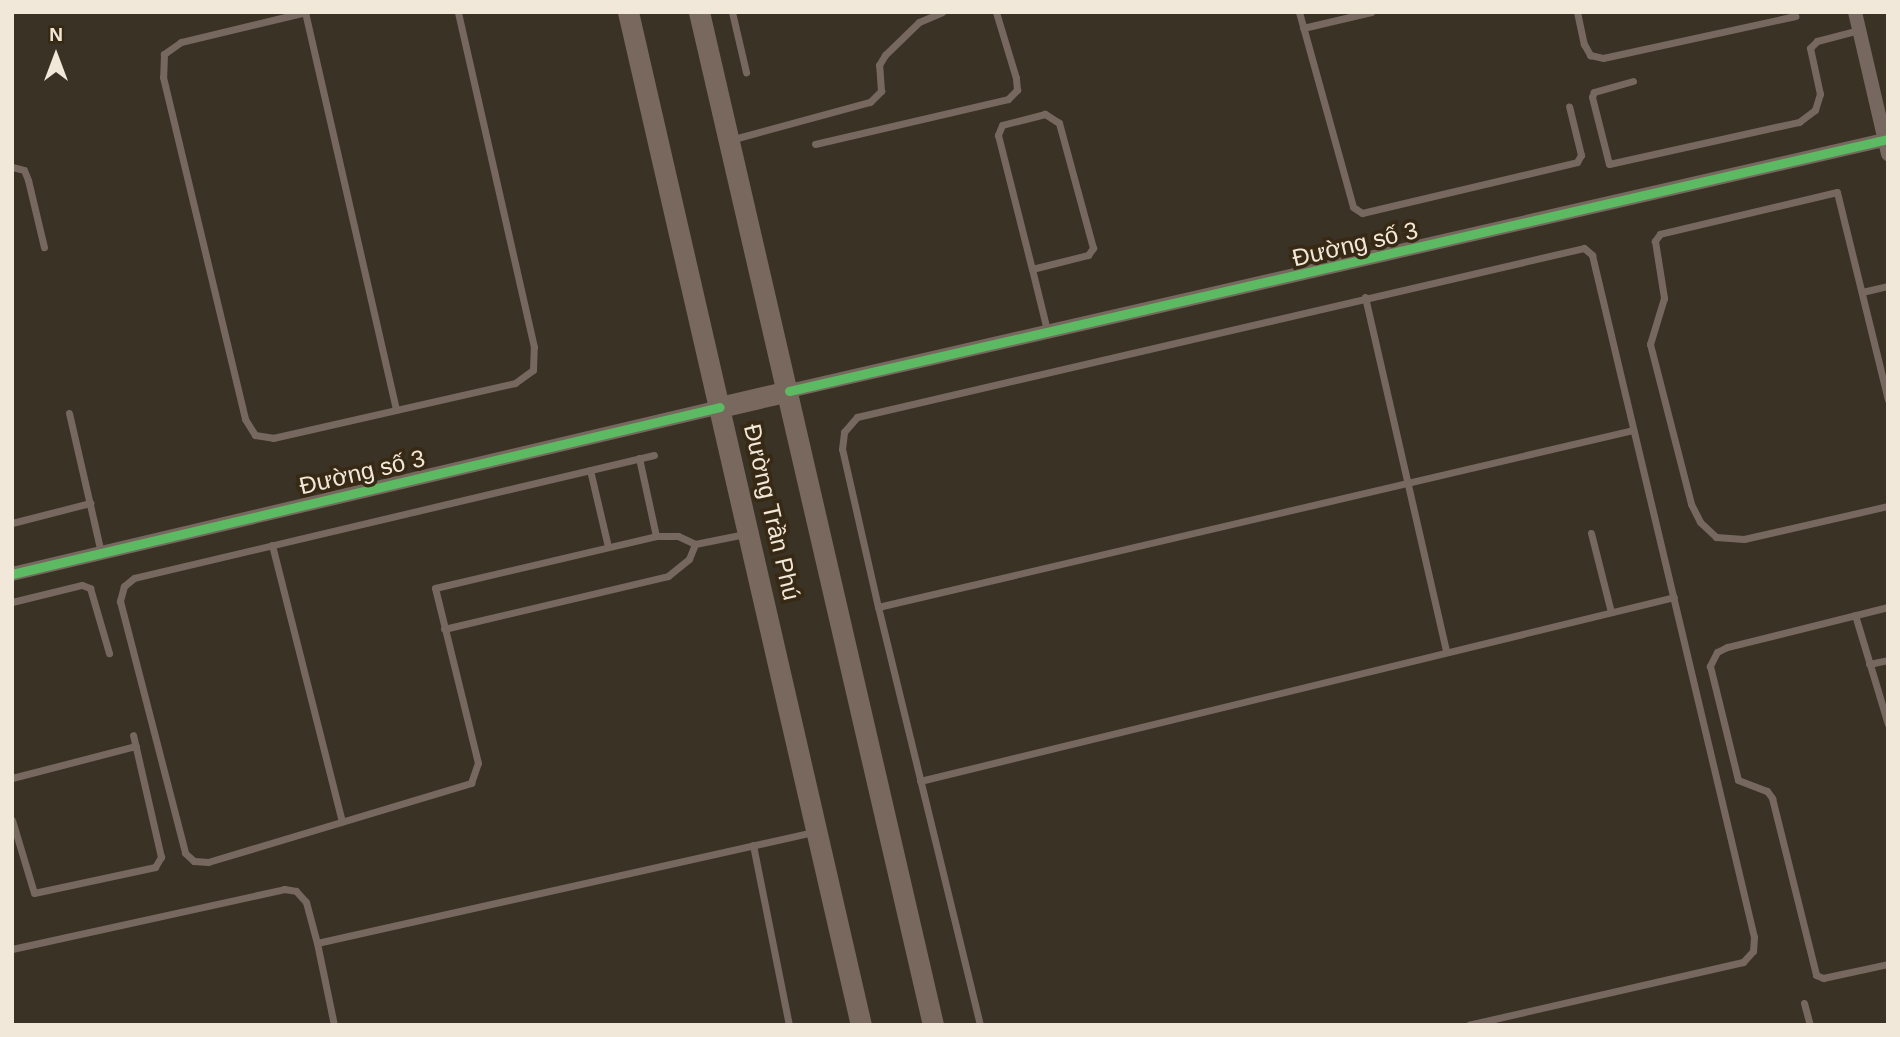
<!DOCTYPE html>
<meta charset="utf-8">
<style>
body{margin:0}
#map{position:relative;width:1900px;height:1037px;overflow:hidden;background:#3a3225;font-family:Helvetica,sans-serif}
div>[style]{position:absolute}
.service>*{height:7px;margin:-3.5px;padding:0 3.5px;transform-origin:3.5px;border-radius:3.5px;background:#76685e}
.minor>*{height:14px;margin:-7px;padding:0 7px;transform-origin:7px;border-radius:7px;background:#76685e}
.secondary>*{height:21px;margin:-10.5px;padding:0 10.5px;transform-origin:10.5px;border-radius:10.5px;background:#78685d}
.cycleway>*{height:9px;margin:-4.5px;padding:0 4.5px;transform-origin:4.5px;border-radius:4.5px;background:#5cba63}
span{translate:-50% -50%;white-space:nowrap;text-align:center;line-height:1.15;-webkit-text-stroke:7px #372913;paint-order:stroke}
.street-label{font-size:24px;color:#f1e8da}
.frame{position:absolute;inset:0;border:14px solid #f1e8da;pointer-events:none}
.north{position:absolute;left:21px;top:21px;width:70px;height:70px;-webkit-text-stroke:5px #372913;paint-order:stroke;rotate:0deg;font-size:19px;font-weight:700;line-height:28px;text-align:center;color:#f1e8da}
.north::after{content:'';display:block;margin:auto;width:24px;height:32px;background:#f1e8da;clip-path:polygon(50% 0,100% 100%,50% 72%,0 100%)}
</style>
<div id="map">
<div class="service">
<div style="left:305px;top:12px;width:408px;rotate:77.1deg"></div>
<div style="left:306px;top:12px;width:129px;rotate:166.5deg"></div>
<div style="left:181px;top:42px;width:21px;rotate:145deg"></div>
<div style="left:164px;top:54px;width:23px;rotate:92deg"></div>
<div style="left:163px;top:77px;width:352px;rotate:76.5deg"></div>
<div style="left:245px;top:419px;width:19px;rotate:58deg"></div>
<div style="left:255px;top:435px;width:18px;rotate:9deg"></div>
<div style="left:273px;top:438px;width:248px;rotate:-12.8deg"></div>
<div style="left:515px;top:383px;width:22px;rotate:-36deg"></div>
<div style="left:533px;top:370px;width:23px;rotate:-88deg"></div>
<div style="left:534px;top:347px;width:344px;rotate:-102.8deg"></div>
<div style="left:732px;top:12px;width:62px;rotate:76.9deg"></div>
<div style="left:1299px;top:12px;width:202px;rotate:74.5deg"></div>
<div style="left:1353px;top:207px;width:11px;rotate:34deg"></div>
<div style="left:1362px;top:213px;width:221px;rotate:-13.3deg"></div>
<div style="left:1577px;top:162px;width:8px;rotate:-60deg"></div>
<div style="left:1581px;top:155px;width:50px;rotate:-103.8deg"></div>
<div style="left:1577px;top:12px;width:33px;rotate:78deg"></div>
<div style="left:1584px;top:44px;width:13px;rotate:61deg"></div>
<div style="left:1590px;top:55px;width:13px;rotate:13deg"></div>
<div style="left:1603px;top:58px;width:197px;rotate:-12.3deg"></div>
<div style="left:1303px;top:28px;width:70px;rotate:-13.2deg"></div>
<div style="left:1633px;top:81px;width:41px;rotate:164.2deg"></div>
<div style="left:1594px;top:92px;width:5px;rotate:112deg"></div>
<div style="left:1592px;top:97px;width:69px;rotate:75.8deg"></div>
<div style="left:1609px;top:164px;width:195px;rotate:-12.5deg"></div>
<div style="left:1799px;top:122px;width:20px;rotate:-37deg"></div>
<div style="left:1815px;top:110px;width:17px;rotate:-73deg"></div>
<div style="left:1820px;top:94px;width:47px;rotate:-102.3deg"></div>
<div style="left:1810px;top:48px;width:10px;rotate:-45deg"></div>
<div style="left:1817px;top:41px;width:43px;rotate:-14.7deg"></div>
<div style="left:730px;top:140px;width:145px;rotate:-15.2deg"></div>
<div style="left:870px;top:102px;width:16px;rotate:-45deg"></div>
<div style="left:881px;top:91px;width:26px;rotate:-94deg"></div>
<div style="left:879px;top:65px;width:12px;rotate:-59deg"></div>
<div style="left:885px;top:55px;width:47px;rotate:-44.1deg"></div>
<div style="left:919px;top:22px;width:25px;rotate:-23deg"></div>
<div style="left:815px;top:144px;width:198px;rotate:-13.1deg"></div>
<div style="left:1008px;top:99px;width:13px;rotate:-45deg"></div>
<div style="left:1017px;top:90px;width:12px;rotate:-95deg"></div>
<div style="left:1016px;top:78px;width:69px;rotate:-106.9deg"></div>
<div style="left:12px;top:167px;width:12px;rotate:14deg"></div>
<div style="left:24px;top:170px;width:11px;rotate:68deg"></div>
<div style="left:28px;top:180px;width:69px;rotate:76.6deg"></div>
<div style="left:1032px;top:269px;width:58px;rotate:-14deg"></div>
<div style="left:1088px;top:255px;width:9px;rotate:-54deg"></div>
<div style="left:1093px;top:248px;width:130px;rotate:-105.2deg"></div>
<div style="left:1059px;top:123px;width:17px;rotate:-147deg"></div>
<div style="left:1045px;top:114px;width:44px;rotate:165.7deg"></div>
<div style="left:1002px;top:125px;width:11px;rotate:112deg"></div>
<div style="left:998px;top:135px;width:138px;rotate:75.8deg"></div>
<div style="left:1032px;top:269px;width:67px;rotate:76.2deg"></div>
<div style="left:1862px;top:292px;width:27px;rotate:-13deg"></div>
<div style="left:1365px;top:297px;width:364px;rotate:77.1deg"></div>
<div style="left:1888px;top:400px;width:214px;rotate:-103.8deg"></div>
<div style="left:1837px;top:192px;width:182px;rotate:166.7deg"></div>
<div style="left:1660px;top:234px;width:9px;rotate:126deg"></div>
<div style="left:1655px;top:241px;width:58px;rotate:81deg"></div>
<div style="left:1664px;top:298px;width:48px;rotate:106.9deg"></div>
<div style="left:1650px;top:344px;width:165px;rotate:75.6deg"></div>
<div style="left:1691px;top:504px;width:20px;rotate:63deg"></div>
<div style="left:1700px;top:522px;width:22px;rotate:43deg"></div>
<div style="left:1716px;top:537px;width:28px;rotate:4deg"></div>
<div style="left:1744px;top:539px;width:148px;rotate:-12.9deg"></div>
<div style="left:69px;top:413px;width:144px;rotate:77.1deg"></div>
<div style="left:654px;top:455px;width:534px;rotate:166.69deg"></div>
<div style="left:134px;top:578px;width:13px;rotate:141deg"></div>
<div style="left:124px;top:586px;width:16px;rotate:105deg"></div>
<div style="left:120px;top:601px;width:260px;rotate:75.5deg"></div>
<div style="left:185px;top:853px;width:12px;rotate:42deg"></div>
<div style="left:194px;top:861px;width:14px;rotate:4deg"></div>
<div style="left:208px;top:862px;width:275px;rotate:-16.7deg"></div>
<div style="left:471px;top:783px;width:21px;rotate:-71deg"></div>
<div style="left:478px;top:763px;width:180px;rotate:-103.8deg"></div>
<div style="left:435px;top:588px;width:227px;rotate:-13.2deg"></div>
<div style="left:656px;top:536px;width:22px"></div>
<div style="left:678px;top:536px;width:19px;rotate:25deg"></div>
<div style="left:639px;top:458px;width:80px;rotate:77.7deg"></div>
<div style="left:590px;top:470px;width:79px;rotate:76.8deg"></div>
<div style="left:12px;top:523px;width:81px;rotate:-14.4deg"></div>
<div style="left:1591px;top:533px;width:81px;rotate:75.8deg"></div>
<div style="left:272px;top:545px;width:285px;rotate:75.8deg"></div>
<div style="left:12px;top:602px;width:72px;rotate:-13.7deg"></div>
<div style="left:82px;top:585px;width:9px;rotate:21deg"></div>
<div style="left:90px;top:588px;width:68px;rotate:73.7deg"></div>
<div style="left:878px;top:607px;width:775px;rotate:-13.19deg"></div>
<div style="left:1888px;top:607px;width:166px;rotate:166deg"></div>
<div style="left:1727px;top:647px;width:11px;rotate:153deg"></div>
<div style="left:1717px;top:652px;width:16px;rotate:117deg"></div>
<div style="left:1710px;top:666px;width:117px;rotate:76.2deg"></div>
<div style="left:1738px;top:780px;width:31px;rotate:21deg"></div>
<div style="left:1767px;top:791px;width:9px;rotate:54deg"></div>
<div style="left:1772px;top:798px;width:182px;rotate:76deg"></div>
<div style="left:1816px;top:975px;width:8px;rotate:23deg"></div>
<div style="left:1823px;top:978px;width:66px;rotate:-12.2deg"></div>
<div style="left:1855px;top:615px;width:114px;rotate:73.2deg"></div>
<div style="left:444px;top:629px;width:230px;rotate:-13.3deg"></div>
<div style="left:668px;top:576px;width:27px;rotate:-39deg"></div>
<div style="left:689px;top:559px;width:16px;rotate:-68deg"></div>
<div style="left:695px;top:544px;width:51px;rotate:-11.3deg"></div>
<div style="left:1869px;top:664px;width:19px;rotate:-12deg"></div>
<div style="left:12px;top:778px;width:128px;rotate:-14.5deg"></div>
<div style="left:920px;top:781px;width:776px;rotate:-13.71deg"></div>
<div style="left:12px;top:820px;width:76px;rotate:73.2deg"></div>
<div style="left:34px;top:893px;width:124px;rotate:-12.1deg"></div>
<div style="left:155px;top:867px;width:12px;rotate:-59deg"></div>
<div style="left:161px;top:857px;width:125px;rotate:-102.9deg"></div>
<div style="left:753px;top:845px;width:184px;rotate:78.7deg"></div>
<div style="left:12px;top:949px;width:279px;rotate:-12.4deg"></div>
<div style="left:284px;top:889px;width:12px;rotate:9deg"></div>
<div style="left:296px;top:891px;width:15px;rotate:48deg"></div>
<div style="left:306px;top:902px;width:42px;rotate:75deg"></div>
<div style="left:1804px;top:1003px;width:23px;rotate:75deg"></div>
<div style="left:334px;top:1025px;width:84px;rotate:-101.7deg"></div>
<div style="left:317px;top:943px;width:508px;rotate:-12.61deg"></div>
<div style="left:980px;top:1025px;width:430px;rotate:-103.7deg"></div>
<div style="left:878px;top:607px;width:162px;rotate:-102.8deg"></div>
<div style="left:842px;top:449px;width:17px;rotate:-83deg"></div>
<div style="left:844px;top:432px;width:20px;rotate:-49deg"></div>
<div style="left:857px;top:417px;width:746px;rotate:-13.09deg"></div>
<div style="left:1584px;top:248px;width:11px;rotate:41deg"></div>
<div style="left:1592px;top:255px;width:701px;rotate:76.64deg"></div>
<div style="left:1754px;top:937px;width:14px;rotate:94deg"></div>
<div style="left:1753px;top:951px;width:15px;rotate:132deg"></div>
<div style="left:1743px;top:962px;width:281px;rotate:167.1deg"></div>
</div>
<div class="minor">
<div style="left:1855px;top:12px;width:146px;rotate:76.9deg"></div>
<div style="left:789px;top:391px;width:1128px;rotate:-12.91deg"></div>
<div style="left:12px;top:574px;width:727px;rotate:-13.27deg"></div>
</div>
<div class="secondary">
<div style="left:628px;top:12px;width:1039px;rotate:77.05deg"></div>
<div style="left:699px;top:12px;width:1040px;rotate:76.99deg"></div>
<div style="left:720px;top:407px;width:71px;rotate:-13.1deg"></div>
</div>
<div class="cycleway">
<div style="left:789px;top:391px;width:1128px;rotate:-12.91deg"></div>
<div style="left:12px;top:574px;width:727px;rotate:-13.27deg"></div>
</div>
<div class="street-label">
<span style="left:1355px;top:244px;rotate:-13deg">Đường số 3</span>
<span style="left:362px;top:472px;rotate:-13deg">Đường số 3</span>
<span style="left:772px;top:512px;rotate:77deg">Đường Trần Phú</span>
</div>
<div class="frame"></div>
<div class="north">N</div>
</div>
